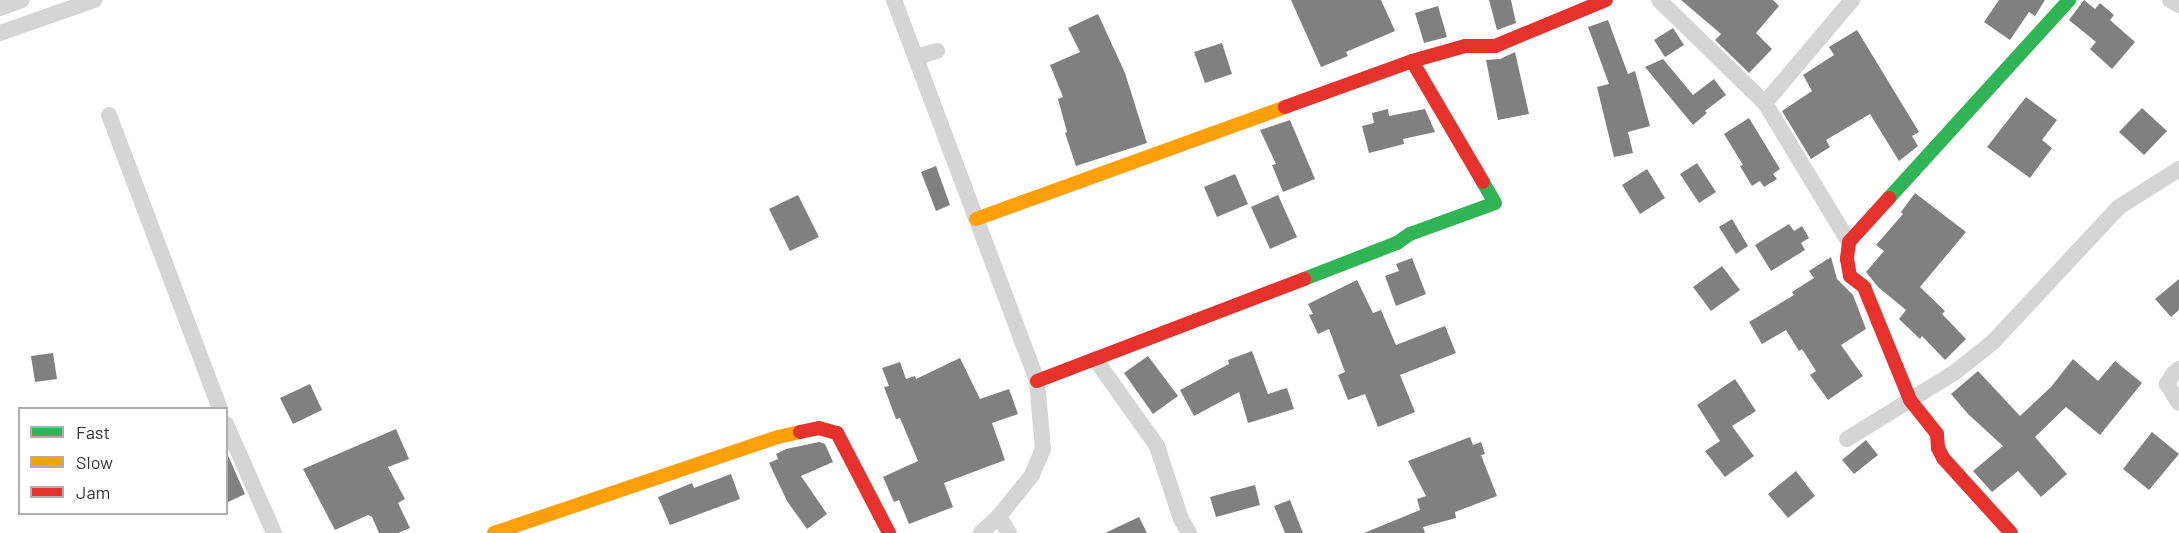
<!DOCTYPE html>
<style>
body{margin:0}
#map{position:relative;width:2179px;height:533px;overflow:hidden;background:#fff;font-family:Barlow,sans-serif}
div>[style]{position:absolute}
.building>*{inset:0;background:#808080}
.street>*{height:16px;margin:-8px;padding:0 8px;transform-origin:8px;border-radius:8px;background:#d5d5d5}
.fast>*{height:14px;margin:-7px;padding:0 7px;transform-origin:7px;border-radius:7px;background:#30b455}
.slow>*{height:14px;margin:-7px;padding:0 7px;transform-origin:7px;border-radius:7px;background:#ff9f0a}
.jam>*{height:14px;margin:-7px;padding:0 7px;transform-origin:7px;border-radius:7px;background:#e5322d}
span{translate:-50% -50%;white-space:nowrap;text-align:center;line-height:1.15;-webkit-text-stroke:6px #fff;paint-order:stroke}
.legend{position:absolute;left:18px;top:407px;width:210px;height:108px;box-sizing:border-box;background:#fff;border:2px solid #adadad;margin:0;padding:8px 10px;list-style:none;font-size:18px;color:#313131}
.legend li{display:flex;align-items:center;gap:12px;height:30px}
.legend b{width:30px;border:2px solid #adadad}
</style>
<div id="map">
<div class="building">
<div style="clip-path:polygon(1291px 0,1381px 0,1395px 31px,1346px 52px,1348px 56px,1321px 67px)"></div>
<div style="clip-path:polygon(1489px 0,1511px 0,1516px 23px,1497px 30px)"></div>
<div style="clip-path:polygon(1681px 0,1773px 0,1779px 6px,1756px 33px,1772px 49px,1749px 73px,1715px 40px,1721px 34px)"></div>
<div style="clip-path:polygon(1999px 0,2045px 0,2035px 16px,2029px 12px,2010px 40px,1984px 22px)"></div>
<div style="clip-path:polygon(2084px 0,2095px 9px,2100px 3px,2114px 15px,2110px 20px,2135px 42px,2112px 69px,2090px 49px,2096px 42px,2069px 20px)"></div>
<div style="clip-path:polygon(1438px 6px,1447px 37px,1424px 43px,1415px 13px)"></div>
<div style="clip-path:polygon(1098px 14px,1125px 73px,1147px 143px,1076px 166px,1065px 133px,1067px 132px,1058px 99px,1063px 97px,1050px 65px,1080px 52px,1068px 28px)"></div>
<div style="clip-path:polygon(1608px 20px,1628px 74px,1635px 71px,1650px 126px,1628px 132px,1633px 153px,1614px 157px,1597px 87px,1609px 84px,1588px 27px)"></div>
<div style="clip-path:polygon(1673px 28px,1684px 45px,1665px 57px,1654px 40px)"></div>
<div style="clip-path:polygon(1857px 30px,1919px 132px,1912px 136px,1918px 146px,1899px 161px,1870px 114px,1826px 140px,1830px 147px,1811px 159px,1782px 111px,1812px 91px,1803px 75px,1834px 55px,1829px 47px)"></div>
<div style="clip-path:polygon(1222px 43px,1232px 74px,1205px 83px,1194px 52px)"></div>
<div style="clip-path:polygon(1515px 52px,1529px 114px,1498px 120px,1486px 60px,1500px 59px)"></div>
<div style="clip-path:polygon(1663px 59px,1693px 95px,1714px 79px,1726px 95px,1705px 111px,1707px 113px,1693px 125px,1645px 67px)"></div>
<div style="clip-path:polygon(2026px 97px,2057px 120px,2042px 140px,2052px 148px,2030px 178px,1987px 147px)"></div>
<div style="clip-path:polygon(2142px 108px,2167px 131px,2144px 155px,2119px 132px)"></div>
<div style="clip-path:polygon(1388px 109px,1389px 116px,1425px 109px,1435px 132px,1403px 139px,1404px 144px,1369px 153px,1362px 126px,1374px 123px,1372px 113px)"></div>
<div style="clip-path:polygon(1749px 118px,1780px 169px,1773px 174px,1777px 179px,1764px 187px,1760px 181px,1752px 186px,1740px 166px,1743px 165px,1724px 134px)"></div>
<div style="clip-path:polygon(1290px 120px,1315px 179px,1283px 192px,1272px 165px,1276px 164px,1260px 130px)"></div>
<div style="clip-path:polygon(1697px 163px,1716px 192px,1699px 203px,1680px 174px)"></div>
<div style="clip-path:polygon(936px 166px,950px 205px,936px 211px,921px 172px)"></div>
<div style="clip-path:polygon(1647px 169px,1665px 198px,1640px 214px,1622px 185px)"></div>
<div style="clip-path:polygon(1235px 174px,1248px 204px,1217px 217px,1204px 187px)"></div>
<div style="clip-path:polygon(1915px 193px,1966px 232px,1920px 287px,1945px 311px,1942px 314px,1966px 339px,1945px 360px,1922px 336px,1920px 339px,1899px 319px,1906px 310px,1878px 287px,1866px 272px,1884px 251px,1876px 245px,1903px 214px,1901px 212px)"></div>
<div style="clip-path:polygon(798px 195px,819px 237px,790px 251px,769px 209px)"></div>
<div style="clip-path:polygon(1278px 195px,1297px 237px,1270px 249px,1251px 207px)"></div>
<div style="clip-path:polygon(1732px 219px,1748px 246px,1736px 254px,1719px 227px)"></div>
<div style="clip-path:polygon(1789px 224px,1794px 231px,1802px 226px,1809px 238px,1801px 243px,1805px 250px,1771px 271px,1755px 245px)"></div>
<div style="clip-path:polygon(1831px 257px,1837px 279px,1853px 295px,1866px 329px,1841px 345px,1863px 376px,1828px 400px,1810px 375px,1816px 371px,1802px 349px,1799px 351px,1786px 330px,1762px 344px,1749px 322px,1794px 295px,1792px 292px,1814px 278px,1809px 271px)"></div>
<div style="clip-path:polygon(1412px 258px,1426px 294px,1396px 306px,1385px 276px,1399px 271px,1396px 264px)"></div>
<div style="clip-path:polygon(1722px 266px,1740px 290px,1711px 311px,1693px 287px)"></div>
<div style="clip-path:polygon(2179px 279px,2179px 310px,2171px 317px,2155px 299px)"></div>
<div style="clip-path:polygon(1357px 280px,1373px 313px,1381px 310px,1396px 345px,1445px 326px,1456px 353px,1400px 375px,1415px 412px,1378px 427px,1365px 394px,1348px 400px,1338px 375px,1345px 372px,1329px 329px,1318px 334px,1309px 315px,1313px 314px,1308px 304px)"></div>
<div style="clip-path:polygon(1252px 351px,1268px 394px,1287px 388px,1294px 409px,1248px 423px,1239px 392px,1194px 416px,1180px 390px,1229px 364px,1228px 360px)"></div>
<div style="clip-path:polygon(53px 353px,57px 379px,35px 382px,31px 356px)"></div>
<div style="clip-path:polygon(1148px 356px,1178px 396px,1153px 414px,1124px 373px)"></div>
<div style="clip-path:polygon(960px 358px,980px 399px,1009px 389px,1018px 414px,992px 423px,1005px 460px,944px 483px,953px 507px,909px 524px,899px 500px,894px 502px,883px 477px,918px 461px,900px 418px,896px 419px,884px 387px,889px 386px,882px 368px,900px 362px,906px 379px,915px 376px,916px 379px)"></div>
<div style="clip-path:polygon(2073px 359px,2098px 381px,2115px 361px,2142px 383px,2100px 435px,2066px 407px,2035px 437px,2067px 474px,2041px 497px,2018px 471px,1992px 492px,1973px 471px,2003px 446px,1968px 414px,1951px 394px,1978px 371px,2020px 416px,2051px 387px)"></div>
<div style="clip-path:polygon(1735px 379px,1756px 411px,1732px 426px,1754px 456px,1725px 477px,1705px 451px,1720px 441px,1697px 405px)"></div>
<div style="clip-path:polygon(310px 384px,322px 410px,293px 424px,280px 398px)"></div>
<div style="clip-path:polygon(396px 429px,409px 459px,388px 467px,405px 499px,398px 503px,410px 528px,398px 533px,379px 533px,372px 517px,368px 515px,335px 530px,303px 469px)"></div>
<div style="clip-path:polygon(2152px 432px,2179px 454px,2149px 490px,2123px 469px)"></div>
<div style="clip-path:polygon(1470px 437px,1473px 445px,1481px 442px,1485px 454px,1481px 455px,1497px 496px,1455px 512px,1456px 518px,1423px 527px,1425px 533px,1364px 533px,1420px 510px,1417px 499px,1426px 496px,1408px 461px)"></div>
<div style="clip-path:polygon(1866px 440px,1878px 455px,1854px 474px,1842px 460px)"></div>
<div style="clip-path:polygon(819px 442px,825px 444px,833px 462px,801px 476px,827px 514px,807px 529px,787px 501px,769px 463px,778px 459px,776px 454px,786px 449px)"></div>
<div style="clip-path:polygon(226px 451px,245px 494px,226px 503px)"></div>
<div style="clip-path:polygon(1796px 471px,1815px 496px,1788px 518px,1768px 494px)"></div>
<div style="clip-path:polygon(731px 474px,740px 499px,670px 525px,658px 497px,692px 483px,694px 488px)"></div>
<div style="clip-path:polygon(1255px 485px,1260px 505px,1216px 517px,1210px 497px)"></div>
<div style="clip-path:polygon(1290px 500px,1303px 533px,1285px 533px,1274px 506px)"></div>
<div style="clip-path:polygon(1139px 517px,1147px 533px,1105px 533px)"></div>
</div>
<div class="street">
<div style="left:894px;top:0;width:407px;rotate:69.4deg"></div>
<div style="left:1037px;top:381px;width:68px;rotate:85deg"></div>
<div style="left:1043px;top:449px;width:28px;rotate:113deg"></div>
<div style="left:1032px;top:475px;width:53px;rotate:128.8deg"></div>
<div style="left:999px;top:516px;width:25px;rotate:137deg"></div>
<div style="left:1659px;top:0;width:148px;rotate:44.2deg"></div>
<div style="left:1765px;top:103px;width:162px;rotate:58.9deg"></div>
<div style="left:2170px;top:0;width:10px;rotate:29deg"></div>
<div style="left:0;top:8px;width:23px;rotate:-20deg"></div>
<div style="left:0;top:33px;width:100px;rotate:-19.3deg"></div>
<div style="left:916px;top:57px;width:22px;rotate:-16deg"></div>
<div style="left:1765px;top:103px;width:135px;rotate:-49.8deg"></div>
<div style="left:109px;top:115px;width:313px;rotate:69.3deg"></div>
<div style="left:1095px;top:359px;width:107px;rotate:54.5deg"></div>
<div style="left:1157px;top:446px;width:77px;rotate:71.8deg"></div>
<div style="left:1181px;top:519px;width:16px;rotate:60deg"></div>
<div style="left:2179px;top:369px;width:8px;rotate:140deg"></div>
<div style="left:2173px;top:374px;width:12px;rotate:121deg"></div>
<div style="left:2167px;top:384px;width:22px;rotate:58deg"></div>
<div style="left:226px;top:424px;width:119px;rotate:66.2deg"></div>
<div style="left:1847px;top:439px;width:126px;rotate:-31.7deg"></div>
<div style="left:1954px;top:373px;width:50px;rotate:-38.5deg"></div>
<div style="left:1993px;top:342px;width:185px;rotate:-47deg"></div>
<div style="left:2119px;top:207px;width:71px;rotate:-32.3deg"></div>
<div style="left:999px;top:516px;width:20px;rotate:60deg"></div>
</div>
<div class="fast">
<div style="left:1889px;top:198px;width:268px;rotate:-47.7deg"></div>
<div style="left:1304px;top:279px;width:100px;rotate:-21.2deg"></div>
<div style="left:1397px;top:243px;width:16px;rotate:-35deg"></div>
<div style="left:1410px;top:234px;width:90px;rotate:-20deg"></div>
<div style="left:1495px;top:203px;width:24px;rotate:-120deg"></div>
</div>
<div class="slow">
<div style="left:976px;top:219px;width:329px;rotate:-19.9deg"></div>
<div style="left:494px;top:533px;width:300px;rotate:-18.7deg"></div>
<div style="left:778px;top:437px;width:23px;rotate:-13deg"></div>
</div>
<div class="jam">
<div style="left:1412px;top:61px;width:140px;rotate:59.6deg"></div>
<div style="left:1285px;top:107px;width:135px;rotate:-19.9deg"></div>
<div style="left:1412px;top:61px;width:55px;rotate:-15.8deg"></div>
<div style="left:1465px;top:46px;width:30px"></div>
<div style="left:1495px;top:46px;width:120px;rotate:-22.5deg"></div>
<div style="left:1889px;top:198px;width:59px;rotate:132.3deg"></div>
<div style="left:1849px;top:242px;width:17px;rotate:97deg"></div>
<div style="left:1847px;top:259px;width:17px;rotate:80deg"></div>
<div style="left:1850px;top:276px;width:18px;rotate:38deg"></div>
<div style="left:1864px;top:287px;width:122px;rotate:67.8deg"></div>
<div style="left:1910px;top:400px;width:43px;rotate:51.5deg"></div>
<div style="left:1937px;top:434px;width:14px;rotate:86deg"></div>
<div style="left:1938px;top:448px;width:11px;rotate:63deg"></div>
<div style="left:1943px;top:458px;width:101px;rotate:47.8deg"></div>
<div style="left:1037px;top:381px;width:286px;rotate:-20.9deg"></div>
<div style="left:800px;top:432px;width:19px;rotate:-12deg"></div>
<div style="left:819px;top:428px;width:19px;rotate:16deg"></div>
<div style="left:837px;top:433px;width:113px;rotate:62.5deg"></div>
</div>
<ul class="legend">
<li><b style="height:8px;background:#30b455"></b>Fast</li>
<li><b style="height:8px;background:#ff9f0a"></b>Slow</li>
<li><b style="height:8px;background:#e5322d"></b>Jam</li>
</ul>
</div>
